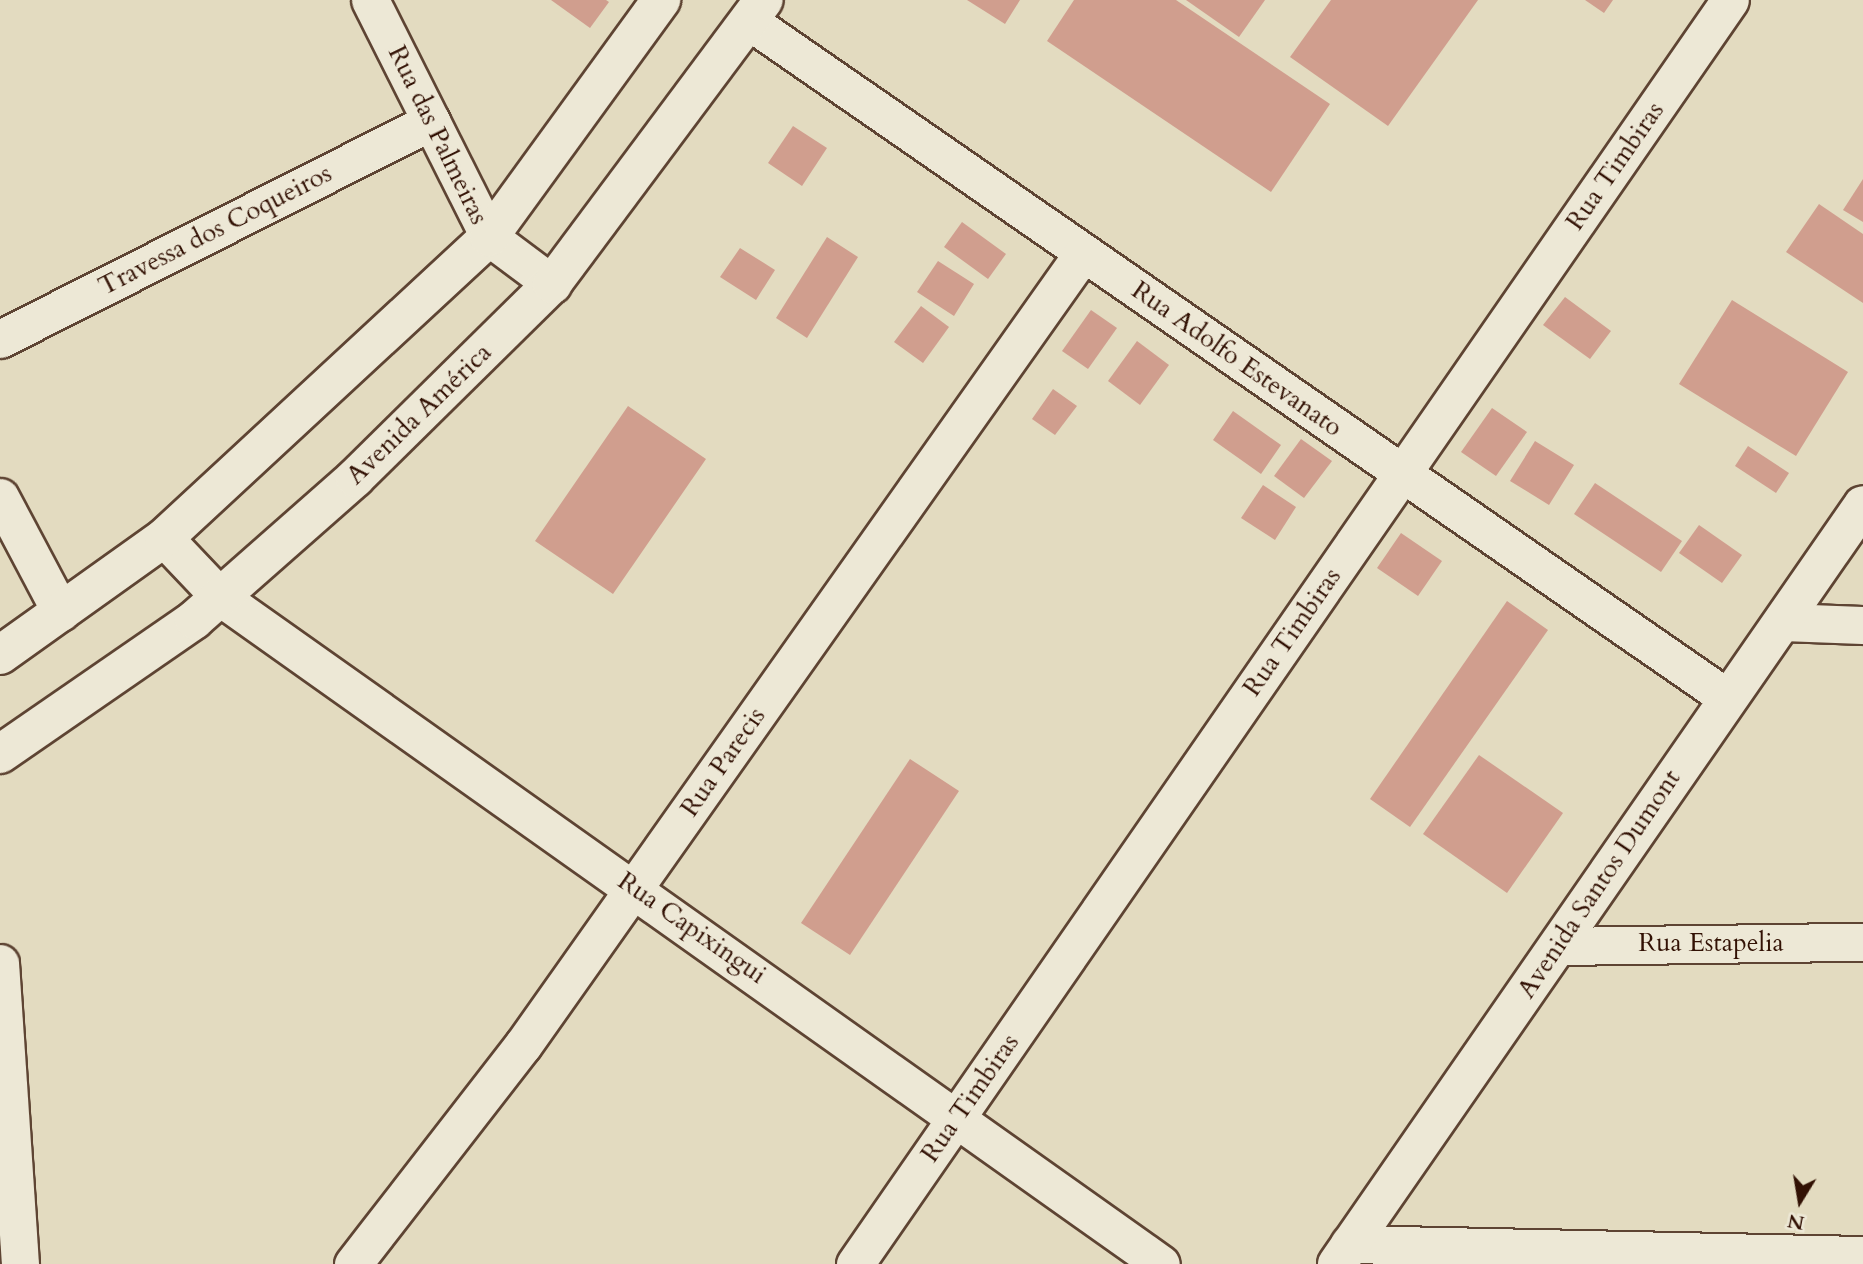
<!DOCTYPE html>
<meta charset="utf-8">
<style>
body{margin:0}
#map{position:relative;width:1863px;height:1264px;overflow:hidden;background:#e3dbc0;font-family:Cardo,serif}
div>[style]{position:absolute}
.building>*{inset:0;background:#d09e8e}
.roads{filter:drop-shadow(2px 0 #5e4433) drop-shadow(-2px 0 #5e4433) drop-shadow(0 2px #5e4433) drop-shadow(0 -2px #5e4433)}
.street>*{height:37px;margin:-18.5px;padding:0 18.5px;transform-origin:18.5px;border-radius:18.5px;background:#ede8d6}
.secondary>*{height:38px;margin:-19px;padding:0 19px;transform-origin:19px;border-radius:19px;background:#ede8d6}
span{translate:-50% -50%;white-space:nowrap;text-align:center;line-height:1.15;-webkit-text-stroke:5px #ede8d6;paint-order:stroke}
.street-label{font-size:26px;color:#321104}
.north{position:absolute;left:1765px;top:1166px;width:70px;height:70px;-webkit-text-stroke:5px #ede8d6;paint-order:stroke;rotate:191deg;font-size:19px;font-weight:700;line-height:28px;text-align:center;color:#321104}
.north::after{content:'';display:block;margin:auto;width:24px;height:32px;background:#321104;clip-path:polygon(50% 0,100% 100%,50% 72%,0 100%)}
</style>
<div id="map">
<div class="building">
<div style="clip-path:polygon(551px 0,606px 0,609px 2px,590px 28px)"></div>
<div style="clip-path:polygon(967px 0,1020px 0,1005px 24px)"></div>
<div style="clip-path:polygon(1074px 0,1176px 0,1330px 104px,1271px 192px,1047px 41px)"></div>
<div style="clip-path:polygon(1186px 0,1265px 0,1239px 37px)"></div>
<div style="clip-path:polygon(1331px 0,1478px 0,1388px 126px,1290px 57px)"></div>
<div style="clip-path:polygon(1585px 0,1613px 0,1604px 13px)"></div>
<div style="clip-path:polygon(793px 126px,827px 148px,802px 186px,768px 163px)"></div>
<div style="clip-path:polygon(1863px 179px,1863px 222px,1843px 210px)"></div>
<div style="clip-path:polygon(1819px 204px,1863px 234px,1863px 303px,1786px 252px)"></div>
<div style="clip-path:polygon(962px 222px,1006px 254px,988px 279px,944px 247px)"></div>
<div style="clip-path:polygon(827px 237px,858px 257px,807px 338px,776px 318px)"></div>
<div style="clip-path:polygon(740px 248px,775px 270px,756px 300px,720px 277px)"></div>
<div style="clip-path:polygon(938px 261px,974px 284px,954px 316px,917px 292px)"></div>
<div style="clip-path:polygon(1565px 297px,1611px 331px,1590px 359px,1543px 325px)"></div>
<div style="clip-path:polygon(1732px 300px,1848px 372px,1796px 456px,1679px 384px)"></div>
<div style="clip-path:polygon(921px 306px,949px 327px,923px 363px,894px 342px)"></div>
<div style="clip-path:polygon(1091px 310px,1117px 328px,1088px 369px,1062px 351px)"></div>
<div style="clip-path:polygon(1137px 341px,1169px 365px,1140px 405px,1108px 381px)"></div>
<div style="clip-path:polygon(1053px 389px,1077px 406px,1055px 435px,1032px 419px)"></div>
<div style="clip-path:polygon(628px 406px,706px 459px,613px 594px,535px 541px)"></div>
<div style="clip-path:polygon(1492px 408px,1527px 432px,1496px 476px,1461px 452px)"></div>
<div style="clip-path:polygon(1233px 411px,1281px 445px,1261px 474px,1213px 440px)"></div>
<div style="clip-path:polygon(1301px 439px,1332px 461px,1304px 498px,1274px 476px)"></div>
<div style="clip-path:polygon(1535px 441px,1574px 465px,1549px 505px,1510px 481px)"></div>
<div style="clip-path:polygon(1748px 446px,1789px 473px,1776px 493px,1735px 466px)"></div>
<div style="clip-path:polygon(1595px 483px,1682px 541px,1661px 572px,1574px 514px)"></div>
<div style="clip-path:polygon(1263px 485px,1296px 507px,1275px 540px,1241px 518px)"></div>
<div style="clip-path:polygon(1699px 525px,1742px 555px,1722px 583px,1679px 553px)"></div>
<div style="clip-path:polygon(1401px 533px,1442px 561px,1418px 596px,1377px 568px)"></div>
<div style="clip-path:polygon(1507px 601px,1548px 630px,1410px 827px,1370px 799px)"></div>
<div style="clip-path:polygon(1479px 755px,1563px 813px,1507px 893px,1423px 834px)"></div>
<div style="clip-path:polygon(910px 759px,959px 791px,850px 955px,801px 923px)"></div>
</div>
<div class="roads">
<div class="street">
<div style="left:370px;top:0;width:265px;rotate:63.3deg"></div>
<div style="left:489px;top:237px;width:79px;rotate:36.7deg"></div>
<div style="left:749px;top:21px;width:1188px;rotate:34.68deg"></div>
<div style="left:0;top:339px;width:483px;rotate:-26.8deg"></div>
<div style="left:0;top:497px;width:130px;rotate:62.1deg"></div>
<div style="left:164px;top:538px;width:81px;rotate:46.5deg"></div>
<div style="left:220px;top:597px;width:1153px;rotate:35.33deg"></div>
<div style="left:1782px;top:622px;width:81px;rotate:2.1deg"></div>
<div style="left:1559px;top:946px;width:304px;rotate:-0.8deg"></div>
<div style="left:0;top:963px;width:302px;rotate:86.2deg"></div>
<div style="left:1349px;top:1244px;width:514px;rotate:1.23deg"></div>
<div style="left:353px;top:1264px;width:277px;rotate:-52.2deg"></div>
<div style="left:523px;top:1045px;width:970px;rotate:-54.74deg"></div>
<div style="left:855px;top:1264px;width:1537px;rotate:-55.31deg"></div>
</div>
<div class="secondary">
<div style="left:0;top:655px;width:201px;rotate:-35.5deg"></div>
<div style="left:164px;top:538px;width:443px;rotate:-42.8deg"></div>
<div style="left:489px;top:237px;width:293px;rotate:-54deg"></div>
<div style="left:0;top:754px;width:236px;rotate:-34.6deg"></div>
<div style="left:194px;top:620px;width:215px;rotate:-41.4deg"></div>
<div style="left:355px;top:478px;width:276px;rotate:-44.6deg"></div>
<div style="left:552px;top:284px;width:354px;rotate:-53.3deg"></div>
<div style="left:1337px;top:1264px;width:923px;rotate:-55.28deg"></div>
</div>
</div>
<div class="street-label">
<span style="left:438px;top:135px;rotate:64deg">Rua das Palmeiras</span>
<span style="left:1615px;top:166px;rotate:-55deg">Rua Timbiras</span>
<span style="left:215px;top:230px;rotate:-27deg">Travessa dos Coqueiros</span>
<span style="left:1237px;top:359px;rotate:35deg">Rua Adolfo Estevanato</span>
<span style="left:419px;top:414px;rotate:-44deg">Avenida América</span>
<span style="left:1292px;top:632px;rotate:-55deg">Rua Timbiras</span>
<span style="left:723px;top:762px;rotate:-55deg">Rua Parecis</span>
<span style="left:1599px;top:884px;rotate:-56deg">Avenida Santos Dumont</span>
<span style="left:692px;top:928px;rotate:35deg">Rua Capixingui</span>
<span style="left:1711px;top:943px">Rua Estapelia</span>
<span style="left:970px;top:1098px;rotate:-55deg">Rua Timbiras</span>
</div>
<div class="north">N</div>
</div>
